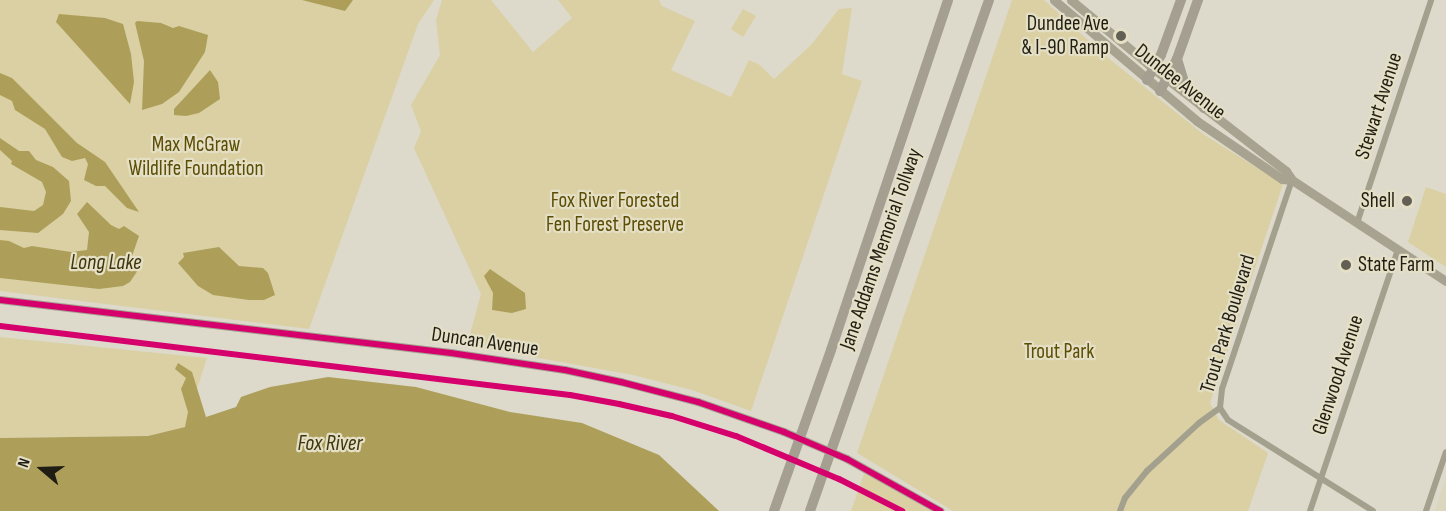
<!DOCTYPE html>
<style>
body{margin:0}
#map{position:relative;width:1446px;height:511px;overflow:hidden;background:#dddacc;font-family:"Sofia Sans Condensed",sans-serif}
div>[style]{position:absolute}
.built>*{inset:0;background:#dbd6be}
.green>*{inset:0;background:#dad0a3}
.water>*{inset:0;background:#ad9f59}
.minor>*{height:6px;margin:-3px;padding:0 3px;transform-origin:3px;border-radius:3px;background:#a4a08e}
.tertiary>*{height:8px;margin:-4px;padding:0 4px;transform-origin:4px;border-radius:4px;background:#a4a08e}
.primary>*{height:9px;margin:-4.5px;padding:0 4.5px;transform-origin:4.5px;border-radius:4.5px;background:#a7a390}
.motorway>*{height:10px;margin:-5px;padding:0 5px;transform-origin:5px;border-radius:5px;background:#a49f90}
.motorway-bridge>*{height:10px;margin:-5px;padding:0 5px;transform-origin:5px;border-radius:5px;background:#a49f90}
.cycleway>*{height:6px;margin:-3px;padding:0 3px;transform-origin:3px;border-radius:3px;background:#d6006c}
.dots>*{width:16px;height:16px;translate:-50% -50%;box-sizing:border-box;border:3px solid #e4dfc5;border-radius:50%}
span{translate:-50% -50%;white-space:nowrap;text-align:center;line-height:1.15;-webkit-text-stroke:4.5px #e4dfc5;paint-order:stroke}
.poi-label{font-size:21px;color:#201e14}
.right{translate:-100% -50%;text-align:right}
.left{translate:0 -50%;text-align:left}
.street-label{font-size:21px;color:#201e14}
.park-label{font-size:21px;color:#5b4d03}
.water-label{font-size:22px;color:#3d350d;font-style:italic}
.north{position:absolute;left:12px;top:439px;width:60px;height:60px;-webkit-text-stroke:4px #e4dfc5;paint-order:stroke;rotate:289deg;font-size:16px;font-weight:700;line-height:24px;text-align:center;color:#201e14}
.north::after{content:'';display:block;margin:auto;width:21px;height:27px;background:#201e14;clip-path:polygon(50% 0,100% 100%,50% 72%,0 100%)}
</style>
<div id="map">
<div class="built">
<div style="clip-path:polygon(1446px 477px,1446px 511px,1435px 511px)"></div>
</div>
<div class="green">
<div style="clip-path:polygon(0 0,434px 0,418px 24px,309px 329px,0 291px)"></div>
<div style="clip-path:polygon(442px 0,491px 0,533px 52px,572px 18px,558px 0,659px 0,662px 6px,695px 21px,671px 70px,731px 97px,749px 60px,760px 65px,774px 79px,811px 45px,839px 9px,852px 8px,842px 74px,862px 81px,751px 411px,692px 390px,633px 375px,467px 345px,481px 294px,414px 148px,421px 131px,411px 105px,440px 55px,436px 20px)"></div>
<div style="clip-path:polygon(1012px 0,1044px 0,1102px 53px,1203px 134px,1283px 184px,1210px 403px,1219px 420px,1268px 453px,1248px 511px,953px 511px,857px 453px)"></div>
<div style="clip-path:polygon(743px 9px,756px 16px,743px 37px,731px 29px)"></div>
<div style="clip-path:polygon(1426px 187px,1446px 194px,1446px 267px,1408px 242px)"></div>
<div style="clip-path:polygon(0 337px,207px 358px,185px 427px,148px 436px,0 438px)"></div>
<div style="clip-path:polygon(864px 474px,881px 482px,932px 511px,851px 511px)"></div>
</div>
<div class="water">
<div style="clip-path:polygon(302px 0,353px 0,345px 11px)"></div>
<div style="clip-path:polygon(59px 14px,105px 18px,123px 24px,131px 54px,134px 82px,130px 104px,56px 22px)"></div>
<div style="clip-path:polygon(137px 21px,161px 23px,173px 28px,179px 26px,208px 35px,205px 52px,179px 92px,162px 104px,142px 110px,144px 61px,135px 23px)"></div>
<div style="clip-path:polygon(210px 70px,218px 82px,220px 99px,199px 113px,186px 116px,174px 115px,174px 109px)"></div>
<div style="clip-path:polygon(0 73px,12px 78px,77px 143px,105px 162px,139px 212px,127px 208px,105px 186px,96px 186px,84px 180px,88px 164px,85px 158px,72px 161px,62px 157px,45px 129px,15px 110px,12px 101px,0 95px)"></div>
<div style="clip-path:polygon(0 138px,19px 151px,29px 151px,36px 160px,53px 167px,69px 181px,71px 201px,63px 214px,38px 233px,0 230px,0 207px,34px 211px,43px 205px,46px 192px,42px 182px,11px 164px,12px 161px,0 150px)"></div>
<div style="clip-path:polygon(87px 202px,111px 225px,119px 229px,124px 226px,139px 236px,131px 259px,138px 270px,130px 282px,123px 286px,99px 289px,0 278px,0 240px,9px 241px,24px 248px,32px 246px,71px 252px,87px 250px,89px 232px,77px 214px)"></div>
<div style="clip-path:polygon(219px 247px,239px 266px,263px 268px,268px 273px,275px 295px,264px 300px,249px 300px,213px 295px,198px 286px,178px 263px,184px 257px,183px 253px)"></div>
<div style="clip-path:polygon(490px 269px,525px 293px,526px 309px,512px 313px,492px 310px,493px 293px,484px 276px)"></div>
<div style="clip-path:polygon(178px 363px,192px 372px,206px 417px,236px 407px,241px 397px,270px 387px,328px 377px,416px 387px,510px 412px,582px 423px,659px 455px,719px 511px,0 511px,0 438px,148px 436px,185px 427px,188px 412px,181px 389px,186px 378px,175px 369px)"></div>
</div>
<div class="minor">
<div style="left:1357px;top:223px;width:235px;rotate:-71.6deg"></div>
<div style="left:1220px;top:408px;width:14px;rotate:56deg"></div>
<div style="left:1228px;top:420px;width:171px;rotate:32.1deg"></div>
<div style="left:1120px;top:511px;width:14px;rotate:-69deg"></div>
<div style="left:1125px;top:498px;width:35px;rotate:-51deg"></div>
<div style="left:1147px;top:471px;width:71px;rotate:-42.7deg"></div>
<div style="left:1199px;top:423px;width:26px;rotate:-36deg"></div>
<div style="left:1220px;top:408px;width:19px;rotate:-84deg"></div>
<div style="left:1222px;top:389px;width:220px;rotate:-71.5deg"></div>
<div style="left:1310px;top:511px;width:275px;rotate:-71.4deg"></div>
<div style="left:1426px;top:511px;width:62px;rotate:-71.3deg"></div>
</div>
<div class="tertiary">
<div style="left:0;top:300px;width:454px;rotate:6.7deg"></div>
<div style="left:451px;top:353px;width:115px;rotate:8.5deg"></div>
<div style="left:565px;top:370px;width:57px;rotate:12.1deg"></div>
<div style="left:621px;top:382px;width:80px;rotate:14.6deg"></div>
<div style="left:698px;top:402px;width:91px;rotate:19.2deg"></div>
<div style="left:784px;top:432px;width:69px;rotate:23.2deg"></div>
<div style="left:847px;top:459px;width:107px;rotate:29.2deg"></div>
</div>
<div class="primary">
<div style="left:1054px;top:0;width:187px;rotate:40.2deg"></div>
<div style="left:1197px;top:121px;width:103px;rotate:34.3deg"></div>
<div style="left:1282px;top:179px;width:10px;rotate:6deg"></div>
<div style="left:1071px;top:0;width:108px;rotate:39.7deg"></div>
<div style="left:1154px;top:69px;width:167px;rotate:37.7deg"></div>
<div style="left:1286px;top:171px;width:11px;rotate:56deg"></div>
<div style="left:1292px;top:180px;width:184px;rotate:33.3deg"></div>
</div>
<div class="motorway">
<div style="left:1177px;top:59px;width:30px;rotate:73deg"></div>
<div style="left:1186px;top:88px;width:27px;rotate:48deg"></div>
<div style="left:1147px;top:80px;width:29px;rotate:-61deg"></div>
<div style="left:1161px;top:55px;width:59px;rotate:-70deg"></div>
<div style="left:1160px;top:91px;width:36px;rotate:-62deg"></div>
<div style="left:1177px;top:59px;width:63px;rotate:-70.4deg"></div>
<div style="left:831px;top:350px;width:369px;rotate:-71.5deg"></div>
<div style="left:863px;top:360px;width:381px;rotate:-70.7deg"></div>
</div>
<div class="motorway-bridge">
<div style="left:774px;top:511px;width:171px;rotate:-70.5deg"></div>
<div style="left:810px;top:511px;width:160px;rotate:-70.7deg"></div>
</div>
<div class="cycleway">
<div style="left:0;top:300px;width:454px;rotate:6.7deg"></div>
<div style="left:451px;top:353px;width:115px;rotate:8.5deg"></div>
<div style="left:565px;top:370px;width:57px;rotate:12.1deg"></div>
<div style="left:621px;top:382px;width:80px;rotate:14.6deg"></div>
<div style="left:698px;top:402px;width:91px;rotate:19.2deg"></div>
<div style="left:784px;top:432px;width:69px;rotate:23.2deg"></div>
<div style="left:847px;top:459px;width:107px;rotate:29.2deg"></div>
<div style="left:0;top:326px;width:574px;rotate:6.9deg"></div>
<div style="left:570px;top:395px;width:50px;rotate:10.4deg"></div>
<div style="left:619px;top:404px;width:54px;rotate:12.8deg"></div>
<div style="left:672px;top:416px;width:67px;rotate:17.4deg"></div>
<div style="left:736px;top:436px;width:112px;rotate:22.7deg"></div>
<div style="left:839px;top:479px;width:71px;rotate:26.9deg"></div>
</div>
<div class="dots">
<div style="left:1121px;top:36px;background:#626054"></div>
<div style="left:1407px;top:201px;background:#626054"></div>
<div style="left:1346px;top:265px;background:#626054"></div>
</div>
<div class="poi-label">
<span class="right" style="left:1109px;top:36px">Dundee Ave<br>&amp; I-90 Ramp</span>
<span class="right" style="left:1395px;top:201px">Shell</span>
<span class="left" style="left:1358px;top:265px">State Farm</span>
</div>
<div class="street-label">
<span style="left:1180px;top:82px;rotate:38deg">Dundee Avenue</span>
<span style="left:1379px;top:106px;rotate:-72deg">Stewart Avenue</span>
<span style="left:881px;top:249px;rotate:-71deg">Jane Addams Memorial Tollway</span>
<span style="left:1228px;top:324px;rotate:-73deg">Trout Park Boulevard</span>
<span style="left:485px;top:342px;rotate:8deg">Duncan Avenue</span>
<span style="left:1338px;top:375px;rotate:-72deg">Glenwood Avenue</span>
</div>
<div class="park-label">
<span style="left:196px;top:157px">Max McGraw<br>Wildlife Foundation</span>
<span style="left:615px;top:213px">Fox River Forested<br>Fen Forest Preserve</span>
<span style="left:1059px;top:352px">Trout Park</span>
</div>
<div class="water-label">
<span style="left:106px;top:263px">Long Lake</span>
<span style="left:330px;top:444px">Fox River</span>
</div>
<div class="north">N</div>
</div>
